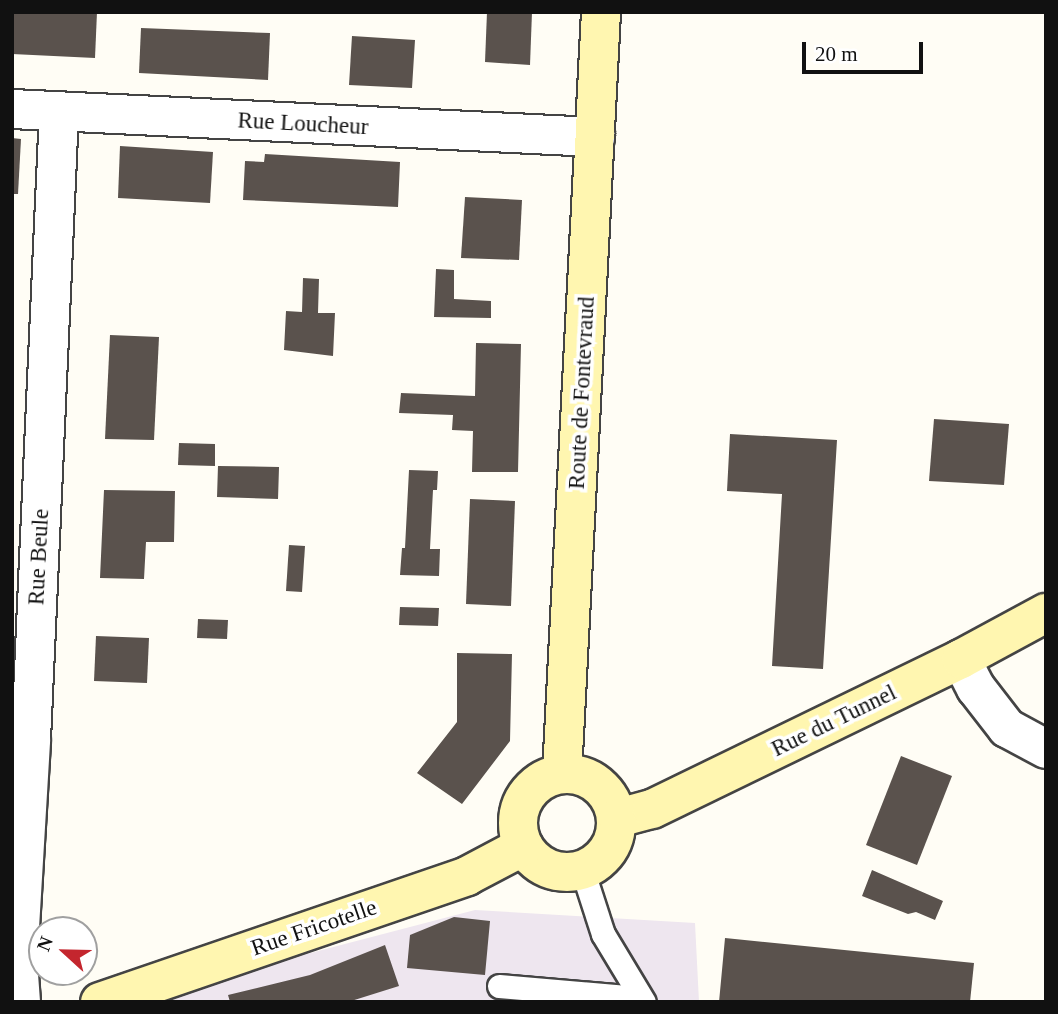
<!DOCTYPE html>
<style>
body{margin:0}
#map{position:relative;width:1058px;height:1014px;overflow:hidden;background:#fffdf5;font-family:Georgia,serif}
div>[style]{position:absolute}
.industrial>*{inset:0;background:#eee6ef}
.building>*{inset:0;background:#5a524d}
.roads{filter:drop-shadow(2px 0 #444) drop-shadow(-2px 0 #444) drop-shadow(0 2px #444) drop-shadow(0 -2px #444)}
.lane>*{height:23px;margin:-11.5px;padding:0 11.5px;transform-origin:11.5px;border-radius:11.5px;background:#fff}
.street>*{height:38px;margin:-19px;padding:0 19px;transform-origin:19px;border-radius:19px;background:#fff}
.secondary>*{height:38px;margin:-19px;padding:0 19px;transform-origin:19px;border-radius:19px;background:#fff6b0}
.secondary>.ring{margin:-19px;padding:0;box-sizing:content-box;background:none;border:38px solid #fff6b0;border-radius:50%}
span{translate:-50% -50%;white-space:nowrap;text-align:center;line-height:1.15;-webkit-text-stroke:7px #fff;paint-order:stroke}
.street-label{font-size:23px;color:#111}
.frame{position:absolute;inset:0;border:14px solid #111;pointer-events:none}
.north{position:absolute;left:28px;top:916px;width:70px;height:70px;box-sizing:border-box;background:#fff;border:2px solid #a0a0a0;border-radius:50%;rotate:292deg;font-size:19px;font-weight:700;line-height:28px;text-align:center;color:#111}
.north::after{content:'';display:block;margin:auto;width:24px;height:32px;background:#c4262e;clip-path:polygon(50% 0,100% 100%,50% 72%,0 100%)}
.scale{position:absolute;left:802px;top:42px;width:121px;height:32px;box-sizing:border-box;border:4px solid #111;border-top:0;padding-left:9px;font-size:21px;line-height:24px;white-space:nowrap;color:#111;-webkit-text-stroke:5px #fff;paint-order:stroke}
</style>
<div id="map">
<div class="industrial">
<div style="clip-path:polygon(475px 910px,695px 923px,699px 1002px,123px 1002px)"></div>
</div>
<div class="building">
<div style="clip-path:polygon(12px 12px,97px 12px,95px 58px,12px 54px)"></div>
<div style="clip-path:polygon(487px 12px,532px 12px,530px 65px,485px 62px)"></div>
<div style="clip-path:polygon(141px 28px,270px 33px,268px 80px,139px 73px)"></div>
<div style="clip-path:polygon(352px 36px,415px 40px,412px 88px,349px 85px)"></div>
<div style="clip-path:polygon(12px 138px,21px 139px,18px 194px,12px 194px)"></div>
<div style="clip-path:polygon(120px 146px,213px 152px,210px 203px,118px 198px)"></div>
<div style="clip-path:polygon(265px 154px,400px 162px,398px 207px,243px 200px,245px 161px,264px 162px)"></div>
<div style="clip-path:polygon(465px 197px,522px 200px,519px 260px,461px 258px)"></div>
<div style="clip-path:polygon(436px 269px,454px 270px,454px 299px,491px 301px,491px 318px,434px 317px)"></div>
<div style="clip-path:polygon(303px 278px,319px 279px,318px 313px,335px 313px,333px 356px,284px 350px,286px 311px,302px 312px)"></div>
<div style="clip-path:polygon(110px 335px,159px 337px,154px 440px,105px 439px)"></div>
<div style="clip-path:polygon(476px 343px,521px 344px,518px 472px,472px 472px,473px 431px,452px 430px,453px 415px,399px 413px,401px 393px,475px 396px)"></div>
<div style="clip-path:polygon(934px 419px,1009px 424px,1004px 485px,929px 481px)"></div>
<div style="clip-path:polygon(730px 434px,837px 440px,823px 669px,772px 666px,782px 494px,727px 491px)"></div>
<div style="clip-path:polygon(179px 443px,215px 444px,215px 466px,178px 465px)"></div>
<div style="clip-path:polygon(218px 466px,279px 467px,278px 499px,217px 497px)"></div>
<div style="clip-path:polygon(409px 470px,438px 471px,437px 490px,433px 490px,430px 549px,440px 549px,439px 576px,400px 575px,402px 548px,405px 548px)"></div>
<div style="clip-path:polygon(104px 490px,175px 491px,174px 542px,146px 542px,144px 579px,100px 578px)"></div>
<div style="clip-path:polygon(470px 499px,515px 501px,511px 606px,466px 604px)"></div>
<div style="clip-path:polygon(289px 545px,305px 546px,302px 592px,286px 591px)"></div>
<div style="clip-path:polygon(400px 607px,439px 608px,438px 626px,399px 625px)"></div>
<div style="clip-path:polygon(198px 619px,228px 620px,227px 639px,197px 638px)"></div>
<div style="clip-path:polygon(96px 636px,149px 638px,147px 683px,94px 681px)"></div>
<div style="clip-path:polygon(457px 653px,512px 654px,510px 741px,462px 804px,417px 773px,457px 722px)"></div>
<div style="clip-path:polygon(901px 756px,952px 776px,917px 865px,866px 845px)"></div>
<div style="clip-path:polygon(872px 870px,943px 901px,935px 920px,916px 912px,908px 914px,862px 896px)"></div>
<div style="clip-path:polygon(454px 917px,490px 921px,485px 975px,407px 968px,410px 935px)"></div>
<div style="clip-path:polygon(725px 938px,974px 963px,970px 1002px,719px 1002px)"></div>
<div style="clip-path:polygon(385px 945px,399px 986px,348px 1002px,230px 1002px,228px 995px,310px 975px)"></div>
</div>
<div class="roads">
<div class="lane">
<div style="left:582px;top:869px;width:68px;rotate:72.1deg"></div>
<div style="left:603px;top:934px;width:79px;rotate:58.9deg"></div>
<div style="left:499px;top:986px;width:142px;rotate:4.9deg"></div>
</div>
<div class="street">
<div style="left:12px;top:109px;width:584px;rotate:2.75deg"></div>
<div style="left:961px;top:659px;width:33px;rotate:63deg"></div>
<div style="left:976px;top:688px;width:51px;rotate:52.2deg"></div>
<div style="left:1007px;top:728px;width:44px;rotate:28.3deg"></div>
<div style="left:21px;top:1002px;width:41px;rotate:-94.2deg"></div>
<div style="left:18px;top:961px;width:222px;rotate:-86.6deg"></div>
<div style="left:31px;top:739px;width:628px;rotate:-87.44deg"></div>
</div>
<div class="secondary">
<div style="left:562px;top:774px;width:763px;rotate:-87.07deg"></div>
<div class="ring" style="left:518px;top:774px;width:60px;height:60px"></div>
<div style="left:618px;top:818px;width:35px;rotate:-15deg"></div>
<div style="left:652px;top:809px;width:343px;rotate:-25.9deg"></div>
<div style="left:961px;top:659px;width:97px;rotate:-28.4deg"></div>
<div style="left:100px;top:1002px;width:388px;rotate:-18.9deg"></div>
<div style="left:467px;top:876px;width:64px;rotate:-27.8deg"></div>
</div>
</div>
<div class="street-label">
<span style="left:303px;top:124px;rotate:3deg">Rue Loucheur</span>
<span style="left:582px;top:393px;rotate:-87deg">Route de Fontevraud</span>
<span style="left:39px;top:557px;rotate:-87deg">Rue Beule</span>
<span style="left:834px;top:721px;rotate:-26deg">Rue du Tunnel</span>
<span style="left:314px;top:928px;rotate:-19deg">Rue Fricotelle</span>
</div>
<div class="frame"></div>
<div class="north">N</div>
<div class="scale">20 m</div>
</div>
